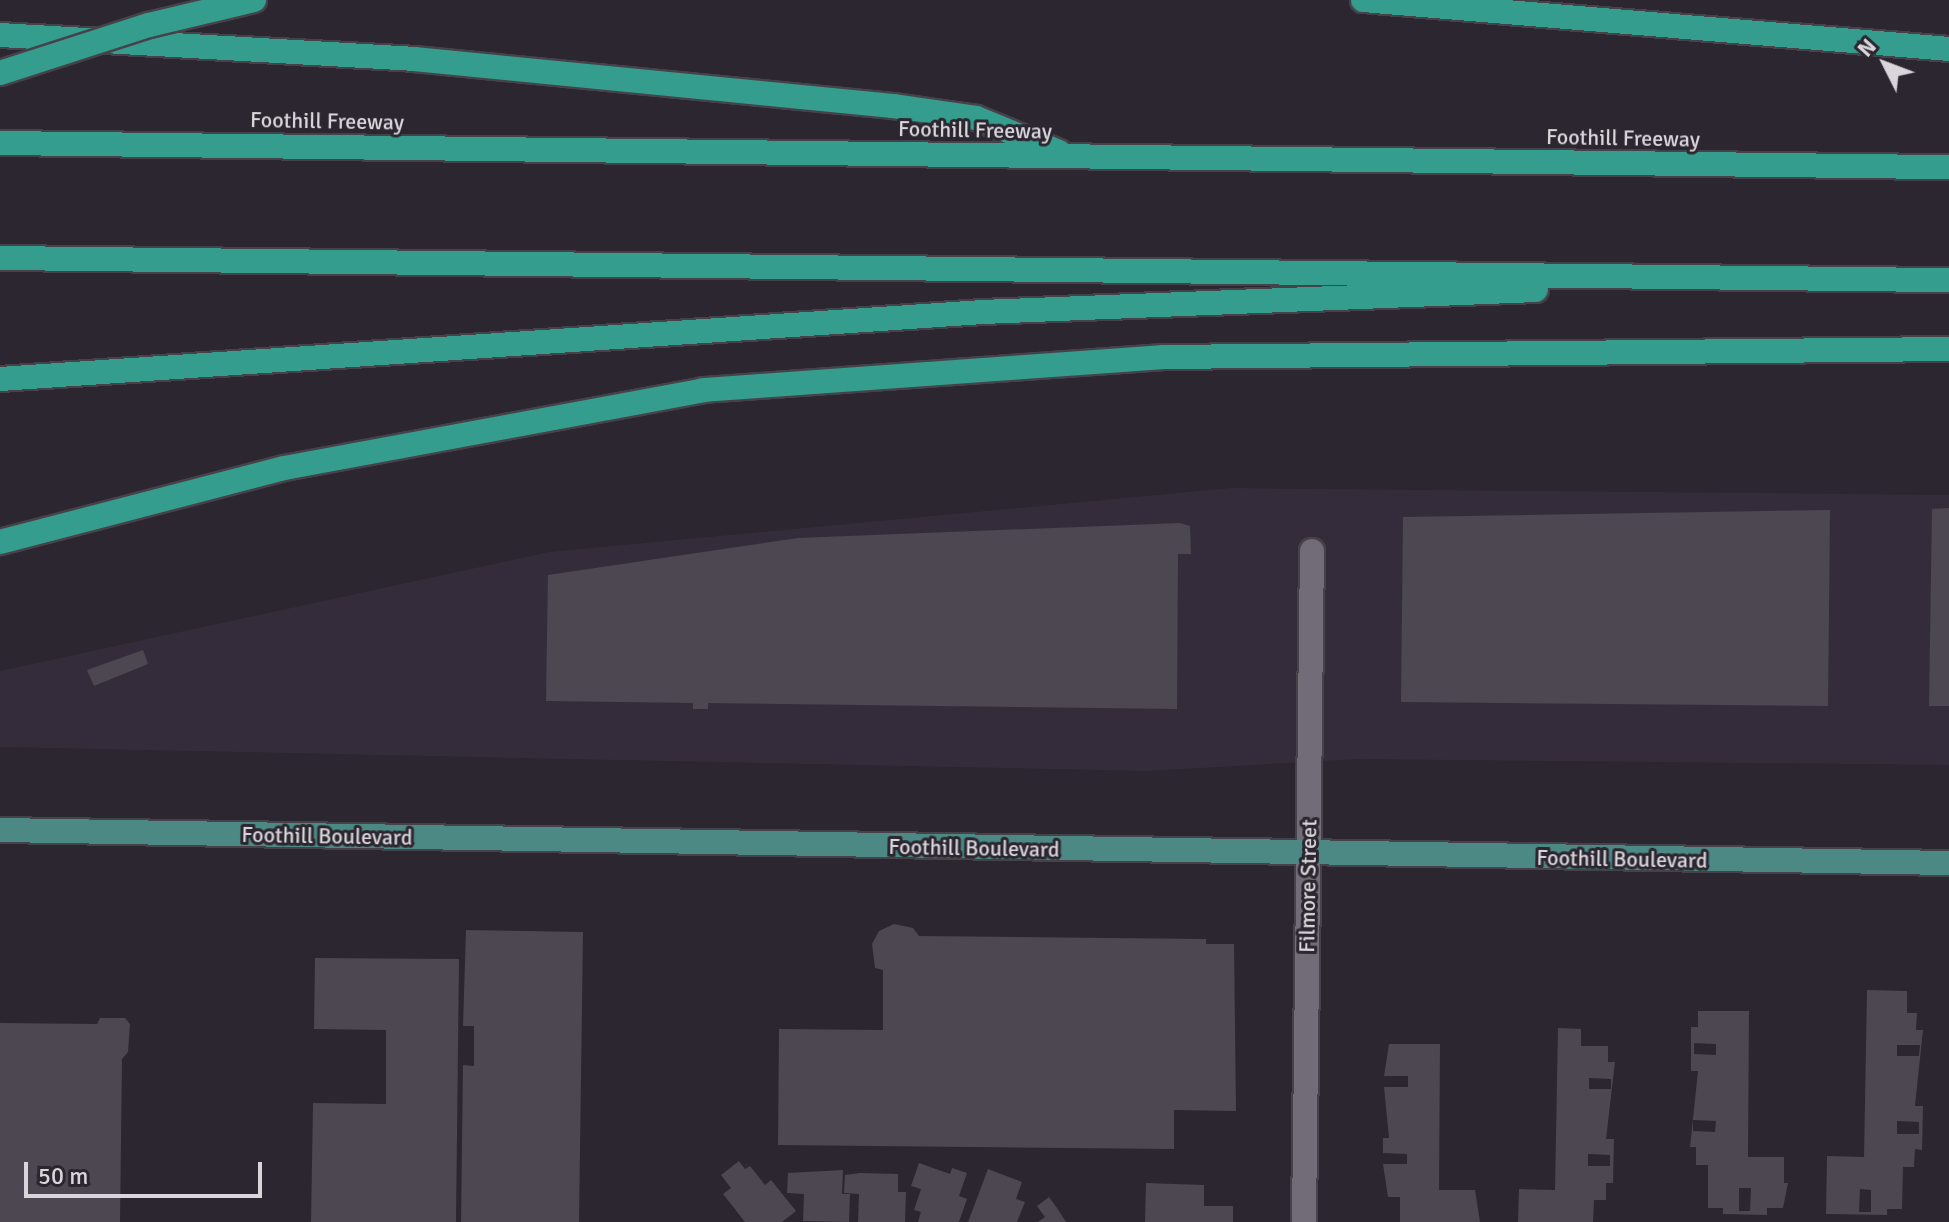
<!DOCTYPE html>
<style>
body{margin:0}
#map{position:relative;width:1949px;height:1222px;overflow:hidden;background:#2b262f;font-family:Signika,sans-serif}
div>[style]{position:absolute}
.built>*{inset:0;background:#342c3b}
.building>*{inset:0;background:#4c4751}
.roads{filter:drop-shadow(2px 0 #46424a) drop-shadow(-2px 0 #46424a) drop-shadow(0 2px #46424a) drop-shadow(0 -2px #46424a)}
.minor>*{height:24px;margin:-12px;padding:0 12px;transform-origin:12px;border-radius:12px;background:#716c77}
.primary>*{height:24px;margin:-12px;padding:0 12px;transform-origin:12px;border-radius:12px;background:#4c8984}
.motorway>*{height:24px;margin:-12px;padding:0 12px;transform-origin:12px;border-radius:12px;background:#349d8d}
.bridges{filter:drop-shadow(2px 0 #46424a) drop-shadow(-2px 0 #46424a) drop-shadow(0 2px #46424a) drop-shadow(0 -2px #46424a)}
.motorway-bridge>*{height:24px;margin:-12px;padding:0 12px;transform-origin:12px;border-radius:12px;background:#349d8d}
span{translate:-50% -50%;white-space:nowrap;text-align:center;line-height:1.15;-webkit-text-stroke:6px #2b262f;paint-order:stroke}
.street-label{font-size:22px;color:#d8d5db}
.north{position:absolute;left:1845px;top:24px;width:80px;height:80px;-webkit-text-stroke:6px #2b262f;paint-order:stroke;rotate:312deg;font-size:22px;font-weight:700;line-height:32px;text-align:center;color:#d8d5db}
.north::after{content:'';display:block;margin:auto;width:28px;height:36px;background:#d8d5db;clip-path:polygon(50% 0,100% 100%,50% 72%,0 100%)}
.scale{position:absolute;left:24px;top:1162px;width:238px;height:36px;box-sizing:border-box;border:4px solid #d8d5db;border-top:0;padding-left:10px;font-size:24px;line-height:28px;white-space:nowrap;color:#d8d5db;-webkit-text-stroke:6px #2b262f;paint-order:stroke}
</style>
<div id="map">
<div class="built">
<div style="clip-path:polygon(1231px 488px,1949px 495px,1949px 765px,1358px 759px,1147px 771px,0 747px,0 671px,549px 552px)"></div>
</div>
<div class="building">
<div style="clip-path:polygon(1949px 508px,1949px 706px,1929px 706px,1932px 509px)"></div>
<div style="clip-path:polygon(1830px 510px,1828px 706px,1401px 702px,1403px 517px)"></div>
<div style="clip-path:polygon(1180px 523px,1190px 526px,1191px 554px,1178px 554px,1177px 709px,708px 703px,708px 709px,693px 709px,693px 703px,546px 701px,548px 575px,798px 538px)"></div>
<div style="clip-path:polygon(143px 650px,148px 664px,94px 686px,87px 670px)"></div>
<div style="clip-path:polygon(894px 924px,913px 928px,919px 936px,1206px 939px,1206px 944px,1234px 944px,1236px 1111px,1174px 1110px,1174px 1149px,778px 1145px,779px 1029px,883px 1030px,883px 970px,875px 968px,872px 944px,879px 931px)"></div>
<div style="clip-path:polygon(466px 930px,583px 932px,579px 1222px,461px 1222px,463px 1065px,474px 1066px,474px 1026px,463px 1026px)"></div>
<div style="clip-path:polygon(315px 958px,459px 959px,456px 1222px,311px 1222px,313px 1103px,386px 1104px,386px 1030px,314px 1029px)"></div>
<div style="clip-path:polygon(evenodd,1867px 990px,1907px 991px,1907px 1013px,1917px 1013px,1916px 1030px,1923px 1030px,1915px 1106px,1923px 1106px,1922px 1150px,1915px 1149px,1914px 1167px,1903px 1167px,1902px 1209px,1887px 1209px,1887px 1215px,1826px 1214px,1827px 1156px,1864px 1157px,1867px 990px,1897px 1045px,1920px 1045px,1919px 1056px,1897px 1056px,1897px 1045px,1867px 990px,1897px 1121px,1919px 1122px,1919px 1134px,1897px 1134px,1897px 1121px,1867px 990px,1860px 1189px,1871px 1190px,1871px 1212px,1859px 1212px,1860px 1189px)"></div>
<div style="clip-path:polygon(evenodd,1698px 1011px,1749px 1011px,1748px 1157px,1784px 1157px,1784px 1183px,1788px 1183px,1783px 1208px,1767px 1208px,1767px 1215px,1723px 1214px,1723px 1208px,1708px 1208px,1708px 1165px,1696px 1165px,1696px 1147px,1690px 1147px,1698px 1071px,1691px 1071px,1691px 1027px,1698px 1027px,1698px 1011px,1694px 1043px,1716px 1044px,1716px 1055px,1694px 1054px,1694px 1043px,1698px 1011px,1693px 1120px,1716px 1121px,1715px 1132px,1693px 1131px,1693px 1120px,1698px 1011px,1739px 1188px,1751px 1188px,1750px 1211px,1739px 1211px,1739px 1188px)"></div>
<div style="clip-path:polygon(100px 1018px,125px 1018px,130px 1024px,128px 1052px,122px 1059px,120px 1222px,0 1222px,0 1023px,97px 1024px)"></div>
<div style="clip-path:polygon(evenodd,1558px 1028px,1581px 1029px,1581px 1046px,1608px 1046px,1608px 1062px,1615px 1062px,1606px 1139px,1614px 1139px,1613px 1183px,1606px 1183px,1606px 1200px,1594px 1200px,1593px 1222px,1518px 1222px,1519px 1189px,1555px 1190px,1558px 1028px,1589px 1078px,1611px 1079px,1611px 1089px,1589px 1089px,1589px 1078px,1558px 1028px,1588px 1154px,1610px 1155px,1610px 1166px,1588px 1166px,1588px 1154px)"></div>
<div style="clip-path:polygon(1389px 1044px,1440px 1044px,1439px 1190px,1475px 1190px,1480px 1222px,1400px 1222px,1400px 1197px,1388px 1197px,1383px 1164px,1407px 1164px,1407px 1154px,1383px 1153px,1383px 1138px,1389px 1138px,1384px 1087px,1408px 1087px,1408px 1076px,1384px 1076px)"></div>
<div style="clip-path:polygon(739px 1161px,745px 1169px,750px 1166px,765px 1185px,771px 1180px,796px 1211px,782px 1222px,745px 1222px,723px 1194px,731px 1188px,721px 1175px)"></div>
<div style="clip-path:polygon(919px 1163px,950px 1174px,952px 1168px,967px 1173px,959px 1196px,967px 1199px,959px 1222px,918px 1222px,921px 1212px,914px 1210px,921px 1189px,911px 1186px)"></div>
<div style="clip-path:polygon(988px 1169px,1022px 1182px,1016px 1199px,1025px 1202px,1017px 1222px,968px 1222px)"></div>
<div style="clip-path:polygon(843px 1170px,842px 1194px,850px 1194px,849px 1222px,803px 1221px,804px 1194px,787px 1193px,788px 1173px)"></div>
<div style="clip-path:polygon(860px 1173px,898px 1174px,898px 1192px,906px 1192px,905px 1222px,858px 1222px,859px 1194px,844px 1193px,845px 1175px)"></div>
<div style="clip-path:polygon(1146px 1183px,1204px 1185px,1204px 1206px,1233px 1206px,1233px 1222px,1145px 1222px)"></div>
<div style="clip-path:polygon(1049px 1197px,1057px 1208px,1066px 1222px,1038px 1222px,1045px 1217px,1037px 1206px)"></div>
</div>
<div class="roads">
<div class="minor">
<div style="left:1304px;top:1222px;width:671px;rotate:-89.32deg"></div>
</div>
<div class="primary">
<div style="left:0;top:830px;width:1949px;rotate:0.97deg"></div>
</div>
<div class="motorway">
<div style="left:1363px;top:0;width:588px;rotate:4.78deg"></div>
<div style="left:0;top:35px;width:415px;rotate:3.3deg"></div>
<div style="left:414px;top:59px;width:481px;rotate:5.6deg"></div>
<div style="left:893px;top:106px;width:84px;rotate:8.2deg"></div>
<div style="left:976px;top:118px;width:90px;rotate:22.3deg"></div>
<div style="left:0;top:143px;width:1949px;rotate:0.71deg"></div>
<div style="left:0;top:258px;width:1949px;rotate:0.65deg"></div>
<div style="left:0;top:379px;width:984px;rotate:-3.9deg"></div>
<div style="left:982px;top:312px;width:554px;rotate:-2.27deg"></div>
<div style="left:0;top:542px;width:293px;rotate:-14.6deg"></div>
<div style="left:284px;top:468px;width:426px;rotate:-10.5deg"></div>
<div style="left:703px;top:390px;width:461px;rotate:-4.1deg"></div>
<div style="left:1163px;top:357px;width:786px;rotate:-0.58deg"></div>
</div>
</div>
<div class="bridges">
<div class="motorway-bridge">
<div style="left:0;top:73px;width:157px;rotate:-17.9deg"></div>
<div style="left:149px;top:25px;width:108px;rotate:-13.4deg"></div>
</div>
</div>
<div class="street-label">
<span style="left:327px;top:121px;rotate:1deg">Foothill Freeway</span>
<span style="left:975px;top:130px;rotate:1deg">Foothill Freeway</span>
<span style="left:1623px;top:138px;rotate:1deg">Foothill Freeway</span>
<span style="left:327px;top:836px;rotate:1deg">Foothill Boulevard</span>
<span style="left:974px;top:848px;rotate:1deg">Foothill Boulevard</span>
<span style="left:1622px;top:859px;rotate:1deg">Foothill Boulevard</span>
<span style="left:1308px;top:886px;rotate:-89deg">Filmore Street</span>
</div>
<div class="north">N</div>
<div class="scale">50 m</div>
</div>
